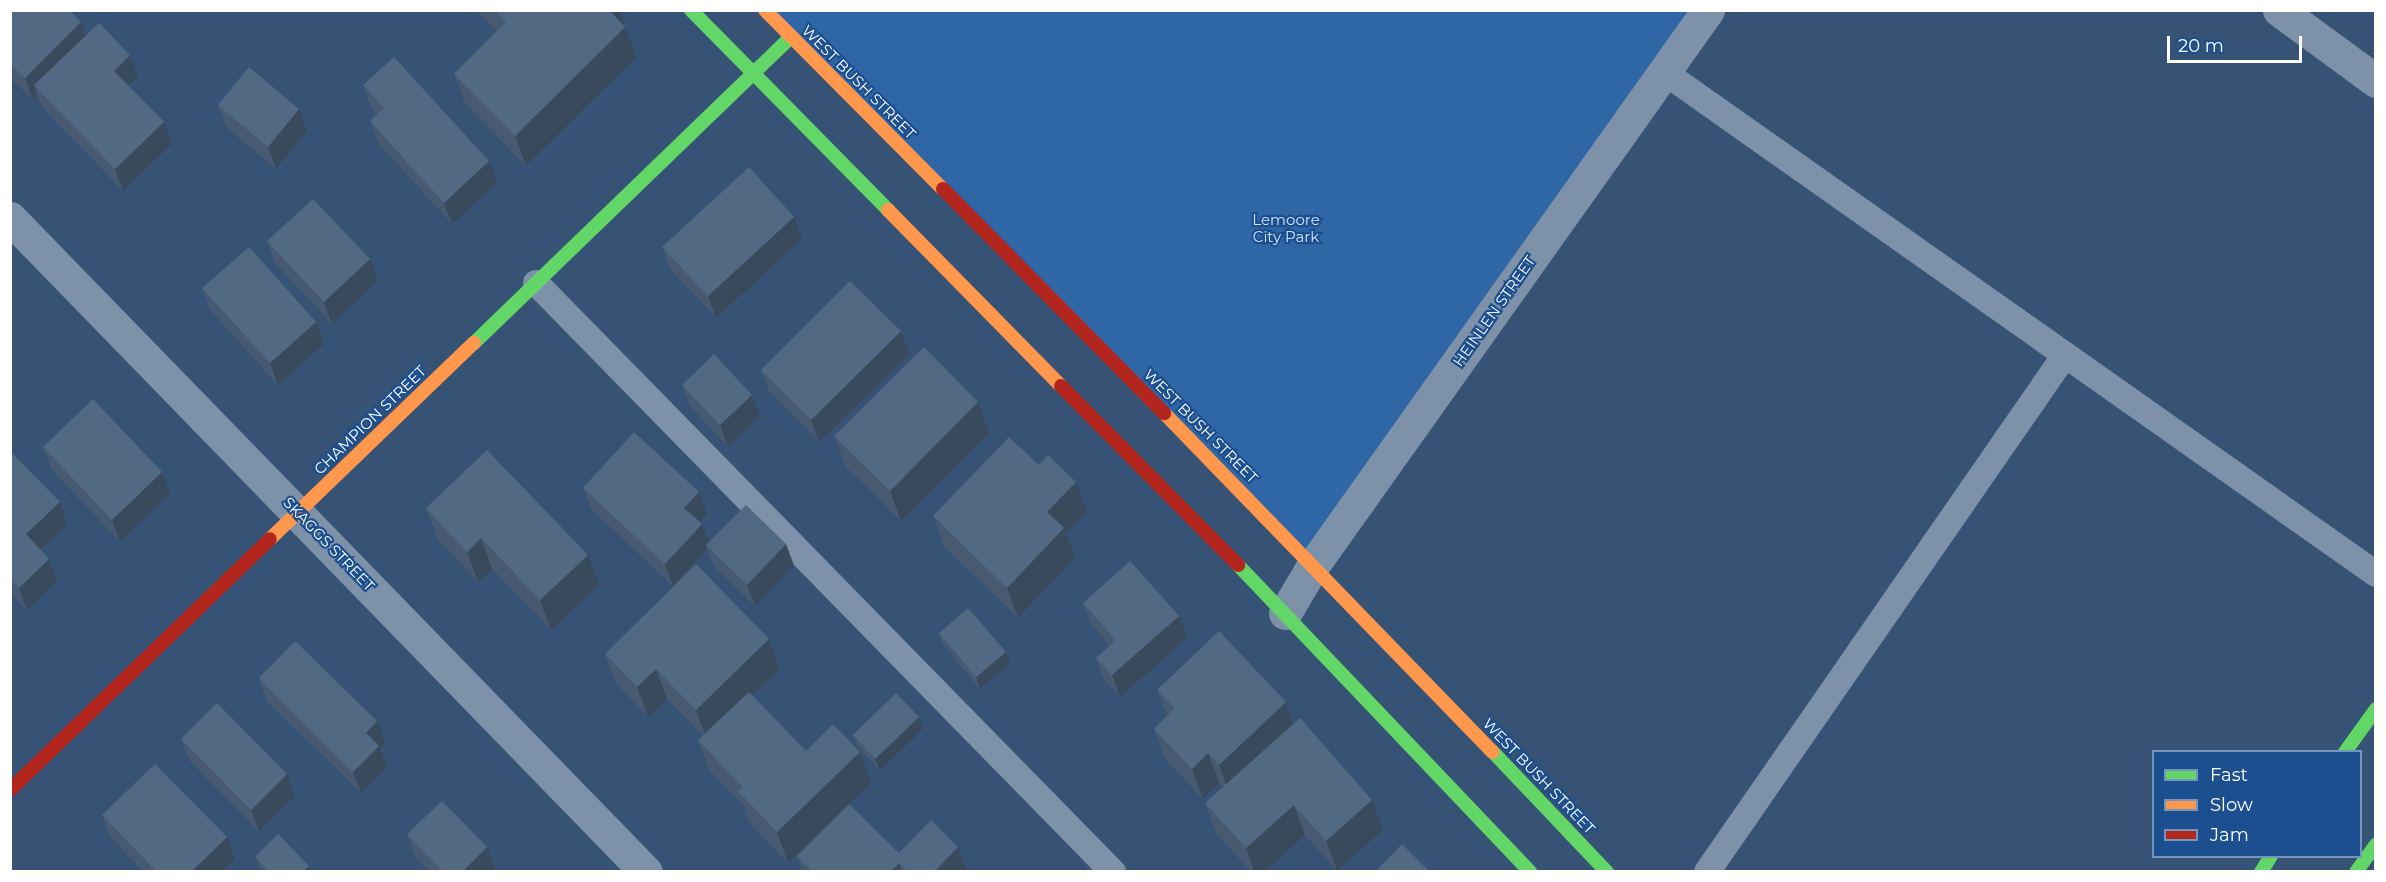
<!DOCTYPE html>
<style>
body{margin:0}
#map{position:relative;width:2386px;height:882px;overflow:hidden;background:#365274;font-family:Montserrat,sans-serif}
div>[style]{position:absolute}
.green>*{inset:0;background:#2f66a5}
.lane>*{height:26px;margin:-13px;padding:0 13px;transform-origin:13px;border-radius:13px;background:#7d92a8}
.street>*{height:33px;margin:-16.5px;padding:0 16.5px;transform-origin:16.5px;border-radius:16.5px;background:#7d92a8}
.fast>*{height:14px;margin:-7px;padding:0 7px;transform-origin:7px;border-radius:7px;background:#63d668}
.slow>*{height:14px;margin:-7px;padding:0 7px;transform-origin:7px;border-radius:7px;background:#ff974d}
.jam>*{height:14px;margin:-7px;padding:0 7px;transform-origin:7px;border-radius:7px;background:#b3261e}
.wall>*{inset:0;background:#475a72}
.shaded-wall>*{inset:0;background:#394a5c}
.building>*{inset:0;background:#526984}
span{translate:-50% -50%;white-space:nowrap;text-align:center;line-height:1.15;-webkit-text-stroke:4.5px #1b4f8f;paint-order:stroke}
.street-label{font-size:15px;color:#fff}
.park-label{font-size:15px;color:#cfe3fa}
.frame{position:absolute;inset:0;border:12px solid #fff;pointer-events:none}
.legend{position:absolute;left:2152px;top:750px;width:210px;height:108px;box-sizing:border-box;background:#1b4f8f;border:2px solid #7695bc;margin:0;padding:8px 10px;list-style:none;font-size:18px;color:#fff}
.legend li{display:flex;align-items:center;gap:12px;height:30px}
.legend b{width:30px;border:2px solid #7695bc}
.scale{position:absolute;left:2167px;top:36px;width:135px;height:27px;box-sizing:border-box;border:3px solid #fff;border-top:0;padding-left:8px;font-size:18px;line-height:21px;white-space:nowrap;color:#fff;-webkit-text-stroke:4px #1b4f8f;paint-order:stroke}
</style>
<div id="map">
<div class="green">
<div style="clip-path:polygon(767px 11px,1708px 11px,1314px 564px)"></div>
</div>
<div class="lane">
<div style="left:1664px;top:72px;width:871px;rotate:35.19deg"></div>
<div style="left:536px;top:283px;width:825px;rotate:45.59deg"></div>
<div style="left:1707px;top:872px;width:629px;rotate:-55.3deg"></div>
</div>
<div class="street">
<div style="left:2279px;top:10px;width:120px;rotate:36.2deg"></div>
<div style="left:10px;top:218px;width:912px;rotate:45.8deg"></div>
<div style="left:1285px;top:613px;width:57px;rotate:-59.4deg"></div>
<div style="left:1314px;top:564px;width:680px;rotate:-54.58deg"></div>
</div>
<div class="fast">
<div style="left:691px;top:10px;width:281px;rotate:45.4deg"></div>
<div style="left:474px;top:343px;width:441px;rotate:-44deg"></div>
<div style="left:1238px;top:565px;width:424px;rotate:46.4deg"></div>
<div style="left:1493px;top:752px;width:166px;rotate:46.5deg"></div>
<div style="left:2345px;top:752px;width:53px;rotate:-54.2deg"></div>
<div style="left:2261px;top:872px;width:19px;rotate:-58deg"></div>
<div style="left:2356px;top:872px;width:34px;rotate:-54deg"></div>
</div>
<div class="slow">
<div style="left:765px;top:10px;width:252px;rotate:45.2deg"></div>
<div style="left:888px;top:210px;width:247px;rotate:45.5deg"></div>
<div style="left:1164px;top:413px;width:472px;rotate:45.9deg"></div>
<div style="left:270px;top:539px;width:283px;rotate:-43.9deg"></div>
</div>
<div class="jam">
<div style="left:943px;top:189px;width:315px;rotate:45.4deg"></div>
<div style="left:1061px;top:386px;width:252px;rotate:45.3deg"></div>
<div style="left:10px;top:790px;width:361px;rotate:-44deg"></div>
</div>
<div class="wall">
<div style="clip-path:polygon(10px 10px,85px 35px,138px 77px,129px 86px,164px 122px,172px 144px,123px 191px,42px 107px,37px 95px,33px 100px,10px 78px)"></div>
<div style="clip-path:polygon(479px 10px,620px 10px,624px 22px,623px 24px,636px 57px,526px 166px,465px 104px,454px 74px,497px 32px,480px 15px)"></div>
<div style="clip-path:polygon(363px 85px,489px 161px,497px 183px,452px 224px,378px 143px,370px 121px,377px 114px,371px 107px)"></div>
<div style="clip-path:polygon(218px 105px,307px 131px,276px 169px,226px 127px)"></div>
<div style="clip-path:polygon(802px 239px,716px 318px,670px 269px,662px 247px)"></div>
<div style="clip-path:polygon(267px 241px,370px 259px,378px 281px,332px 324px,275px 263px)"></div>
<div style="clip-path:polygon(202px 288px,316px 322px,324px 344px,278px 385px,210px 310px)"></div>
<div style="clip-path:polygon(909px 353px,819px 442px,769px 391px,761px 370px)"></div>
<div style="clip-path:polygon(682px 385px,760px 416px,728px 447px,690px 406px)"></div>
<div style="clip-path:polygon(989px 433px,901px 521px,845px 466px,834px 436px)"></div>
<div style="clip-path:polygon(43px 447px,170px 494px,120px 542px,51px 469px)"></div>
<div style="clip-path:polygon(10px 451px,67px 524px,40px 550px,57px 581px,27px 610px,10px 593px)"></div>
<div style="clip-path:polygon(583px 488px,707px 514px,699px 522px,708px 543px,786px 544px,794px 566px,755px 606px,714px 567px,707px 549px,673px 586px,591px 509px)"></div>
<div style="clip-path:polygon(426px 508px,588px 555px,599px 585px,551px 630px,492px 569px,478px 582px,437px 538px)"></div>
<div style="clip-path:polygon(1087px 512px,1066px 533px,1075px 558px,1018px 618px,944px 546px,933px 516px)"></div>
<div style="clip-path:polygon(1083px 603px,1179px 616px,1187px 638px,1120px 697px,1104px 680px,1096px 658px,1110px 646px,1091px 625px)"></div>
<div style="clip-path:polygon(939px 633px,1010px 664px,980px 689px,943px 645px)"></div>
<div style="clip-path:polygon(769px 639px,780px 669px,753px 696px,806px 751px,871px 783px,788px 863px,749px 822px,744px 806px,709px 770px,698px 740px,703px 736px,667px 699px,648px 717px,616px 684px,605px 654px)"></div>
<div style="clip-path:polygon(259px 678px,377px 721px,385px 743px,380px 749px,387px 768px,361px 793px,266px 700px)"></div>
<div style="clip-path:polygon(1157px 690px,1286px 702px,1294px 724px,1383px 830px,1337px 871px,1305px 835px,1265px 872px,1251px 872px,1216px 833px,1205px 803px,1223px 787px,1219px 783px,1203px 799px,1165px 759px,1154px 729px,1167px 716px)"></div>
<div style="clip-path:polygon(923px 729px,880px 771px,857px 746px,853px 735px)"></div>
<div style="clip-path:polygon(181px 739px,287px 774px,295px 796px,259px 832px,189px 760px)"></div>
<div style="clip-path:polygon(102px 815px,227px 837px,235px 859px,222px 872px,144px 872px,110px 837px)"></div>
<div style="clip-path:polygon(407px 834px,487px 847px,495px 869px,492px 872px,430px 872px,415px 856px)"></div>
<div style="clip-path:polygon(899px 853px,966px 869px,964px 872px,803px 872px,797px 856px)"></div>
<div style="clip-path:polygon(255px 857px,311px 872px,263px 872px,260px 868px)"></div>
</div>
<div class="shaded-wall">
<div style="clip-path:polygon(605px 10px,620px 10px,624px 22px,614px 34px)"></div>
<div style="clip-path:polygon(81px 22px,89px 44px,34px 85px,37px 95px,33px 100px,25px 78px)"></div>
<div style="clip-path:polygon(625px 27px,636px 57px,526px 166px,515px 136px)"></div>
<div style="clip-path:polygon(130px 55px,138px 77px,122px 92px,114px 71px)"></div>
<div style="clip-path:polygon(299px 109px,307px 131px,276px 169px,268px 147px)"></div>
<div style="clip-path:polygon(164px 122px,172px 144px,123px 191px,115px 169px)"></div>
<div style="clip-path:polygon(489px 161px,497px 183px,452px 224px,444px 203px)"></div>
<div style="clip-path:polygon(794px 217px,802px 239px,716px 318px,708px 296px)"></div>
<div style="clip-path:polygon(370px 259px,378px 281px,332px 324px,324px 302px)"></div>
<div style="clip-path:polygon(316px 322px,324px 344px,278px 385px,270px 363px)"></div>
<div style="clip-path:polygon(901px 331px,909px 353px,819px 442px,811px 420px)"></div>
<div style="clip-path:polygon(752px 395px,760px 416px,728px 447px,720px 425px)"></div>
<div style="clip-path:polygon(978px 402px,989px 433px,901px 521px,890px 491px)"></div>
<div style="clip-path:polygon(162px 472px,170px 494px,120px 542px,112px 520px)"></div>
<div style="clip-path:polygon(1076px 482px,1087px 512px,1066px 533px,1075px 558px,1018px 618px,1007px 588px,1047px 512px)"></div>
<div style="clip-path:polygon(699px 492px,707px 514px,692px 530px,684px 508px)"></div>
<div style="clip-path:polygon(60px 502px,67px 524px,34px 556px,26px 534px)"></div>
<div style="clip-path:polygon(702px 524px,710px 546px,706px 545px,707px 549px,673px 586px,665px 564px)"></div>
<div style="clip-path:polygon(481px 538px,492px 569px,478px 582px,467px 552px)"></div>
<div style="clip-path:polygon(786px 544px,794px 566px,755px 606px,747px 585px)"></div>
<div style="clip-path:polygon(588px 555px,599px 585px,551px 630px,540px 600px)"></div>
<div style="clip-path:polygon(49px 559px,57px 581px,27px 610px,19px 588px)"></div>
<div style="clip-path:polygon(1179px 616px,1187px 638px,1120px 697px,1112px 675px)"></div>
<div style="clip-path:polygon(769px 639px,780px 669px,707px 740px,696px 710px)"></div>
<div style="clip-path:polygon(1006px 652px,1010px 664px,980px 689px,976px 677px)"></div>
<div style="clip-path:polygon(656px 669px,667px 699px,648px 717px,637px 687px)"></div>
<div style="clip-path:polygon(1286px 702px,1297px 732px,1230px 795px,1219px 765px)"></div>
<div style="clip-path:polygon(919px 717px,923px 729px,880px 771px,875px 759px)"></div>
<div style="clip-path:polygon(377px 721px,385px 743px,380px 749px,387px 768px,361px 793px,353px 772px,366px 733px)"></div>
<div style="clip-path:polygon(860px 752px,871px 783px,788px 863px,777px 832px)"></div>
<div style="clip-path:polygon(1208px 753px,1219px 783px,1203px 799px,1192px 769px)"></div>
<div style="clip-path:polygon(287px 774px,295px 796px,259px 832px,251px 810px)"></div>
<div style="clip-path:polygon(1372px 800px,1383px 830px,1337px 871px,1326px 841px)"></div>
<div style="clip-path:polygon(1294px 805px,1305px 835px,1265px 872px,1254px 872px,1246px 848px)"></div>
<div style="clip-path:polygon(227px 837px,235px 859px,222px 872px,191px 872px)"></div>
<div style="clip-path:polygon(487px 847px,495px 869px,492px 872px,462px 872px)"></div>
<div style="clip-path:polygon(958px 847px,966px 869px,964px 872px,934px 872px)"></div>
<div style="clip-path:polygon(899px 863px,902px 872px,890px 872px)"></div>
<div style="clip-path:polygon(309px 866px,311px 872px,303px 872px)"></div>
</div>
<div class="building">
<div style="clip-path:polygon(10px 10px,69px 10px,81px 22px,25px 78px,10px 64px)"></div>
<div style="clip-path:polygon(495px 10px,609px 10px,625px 27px,515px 136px,454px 74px,506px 22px)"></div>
<div style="clip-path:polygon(99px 23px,130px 55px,114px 71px,164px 122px,115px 169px,34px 85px)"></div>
<div style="clip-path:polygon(394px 57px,489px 161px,444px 203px,370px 121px,384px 108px,363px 85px)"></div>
<div style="clip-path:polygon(249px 67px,299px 109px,268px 147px,218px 105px)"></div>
<div style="clip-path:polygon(749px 167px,794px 217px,708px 296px,662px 247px)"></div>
<div style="clip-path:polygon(313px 199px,370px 259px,324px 302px,267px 241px)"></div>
<div style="clip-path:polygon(249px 247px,316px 322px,270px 363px,202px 288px)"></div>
<div style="clip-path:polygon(850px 281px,901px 331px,811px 420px,761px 370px)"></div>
<div style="clip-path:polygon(924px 347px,978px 402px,890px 491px,834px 436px)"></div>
<div style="clip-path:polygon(714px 354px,752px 395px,720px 425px,682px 385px)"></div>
<div style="clip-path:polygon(93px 399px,162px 472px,112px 520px,43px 447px)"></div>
<div style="clip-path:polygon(634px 432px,699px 492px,684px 508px,702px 524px,665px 564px,583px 488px)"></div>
<div style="clip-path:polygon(1009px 437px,1039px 465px,1048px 455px,1076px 482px,1047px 512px,1064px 528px,1007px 588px,933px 516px)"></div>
<div style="clip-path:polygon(487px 450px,588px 555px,540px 600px,481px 538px,467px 552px,426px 508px)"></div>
<div style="clip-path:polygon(10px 451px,60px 502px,26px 534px,49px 559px,19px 588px,10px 579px)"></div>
<div style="clip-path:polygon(746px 505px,786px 544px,747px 585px,706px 545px)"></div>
<div style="clip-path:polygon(1130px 561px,1179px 616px,1112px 675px,1096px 658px,1116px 640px,1083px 603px)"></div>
<div style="clip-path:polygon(696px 564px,769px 639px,696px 710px,656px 669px,637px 687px,605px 654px)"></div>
<div style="clip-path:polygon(968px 608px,1006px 652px,976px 677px,939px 633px)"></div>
<div style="clip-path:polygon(1219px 631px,1286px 702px,1219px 765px,1208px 753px,1192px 769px,1154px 729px,1175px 708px,1157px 690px)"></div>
<div style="clip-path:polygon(295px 641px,377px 721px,366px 733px,379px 746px,353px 772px,259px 678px)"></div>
<div style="clip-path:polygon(749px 692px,806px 751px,833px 724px,860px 752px,777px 832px,738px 791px,743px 787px,698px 740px)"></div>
<div style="clip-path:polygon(896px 693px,919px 717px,875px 759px,853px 735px)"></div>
<div style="clip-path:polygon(217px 703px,287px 774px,251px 810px,181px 739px)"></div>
<div style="clip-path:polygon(1300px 718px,1372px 800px,1326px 841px,1294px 805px,1246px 848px,1205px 803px)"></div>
<div style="clip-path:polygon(155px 764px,227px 837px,191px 872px,157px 872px,102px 815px)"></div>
<div style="clip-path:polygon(442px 801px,487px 847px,462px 872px,443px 872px,407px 834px)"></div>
<div style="clip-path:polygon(849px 804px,899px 853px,931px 820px,958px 847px,934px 872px,908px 872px,899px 863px,890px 872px,813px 872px,797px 856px)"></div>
<div style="clip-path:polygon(278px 834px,309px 866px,303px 872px,270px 872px,255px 857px)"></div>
<div style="clip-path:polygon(1402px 844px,1430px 872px,1375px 872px)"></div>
</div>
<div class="street-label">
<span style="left:859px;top:82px;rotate:45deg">WEST BUSH STREET</span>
<span style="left:1494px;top:311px;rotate:-55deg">HEINLEN STREET</span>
<span style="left:370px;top:420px;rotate:-44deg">CHAMPION STREET</span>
<span style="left:1201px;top:426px;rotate:45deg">WEST BUSH STREET</span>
<span style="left:329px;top:544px;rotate:46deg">SKAGGS STREET</span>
<span style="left:1539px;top:776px;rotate:46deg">WEST BUSH STREET</span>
</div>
<div class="park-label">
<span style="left:1286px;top:228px">Lemoore<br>City Park</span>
</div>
<div class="frame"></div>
<ul class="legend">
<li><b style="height:8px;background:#63d668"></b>Fast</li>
<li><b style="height:8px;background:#ff974d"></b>Slow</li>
<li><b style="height:8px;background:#b3261e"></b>Jam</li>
</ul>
<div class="scale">20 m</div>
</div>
